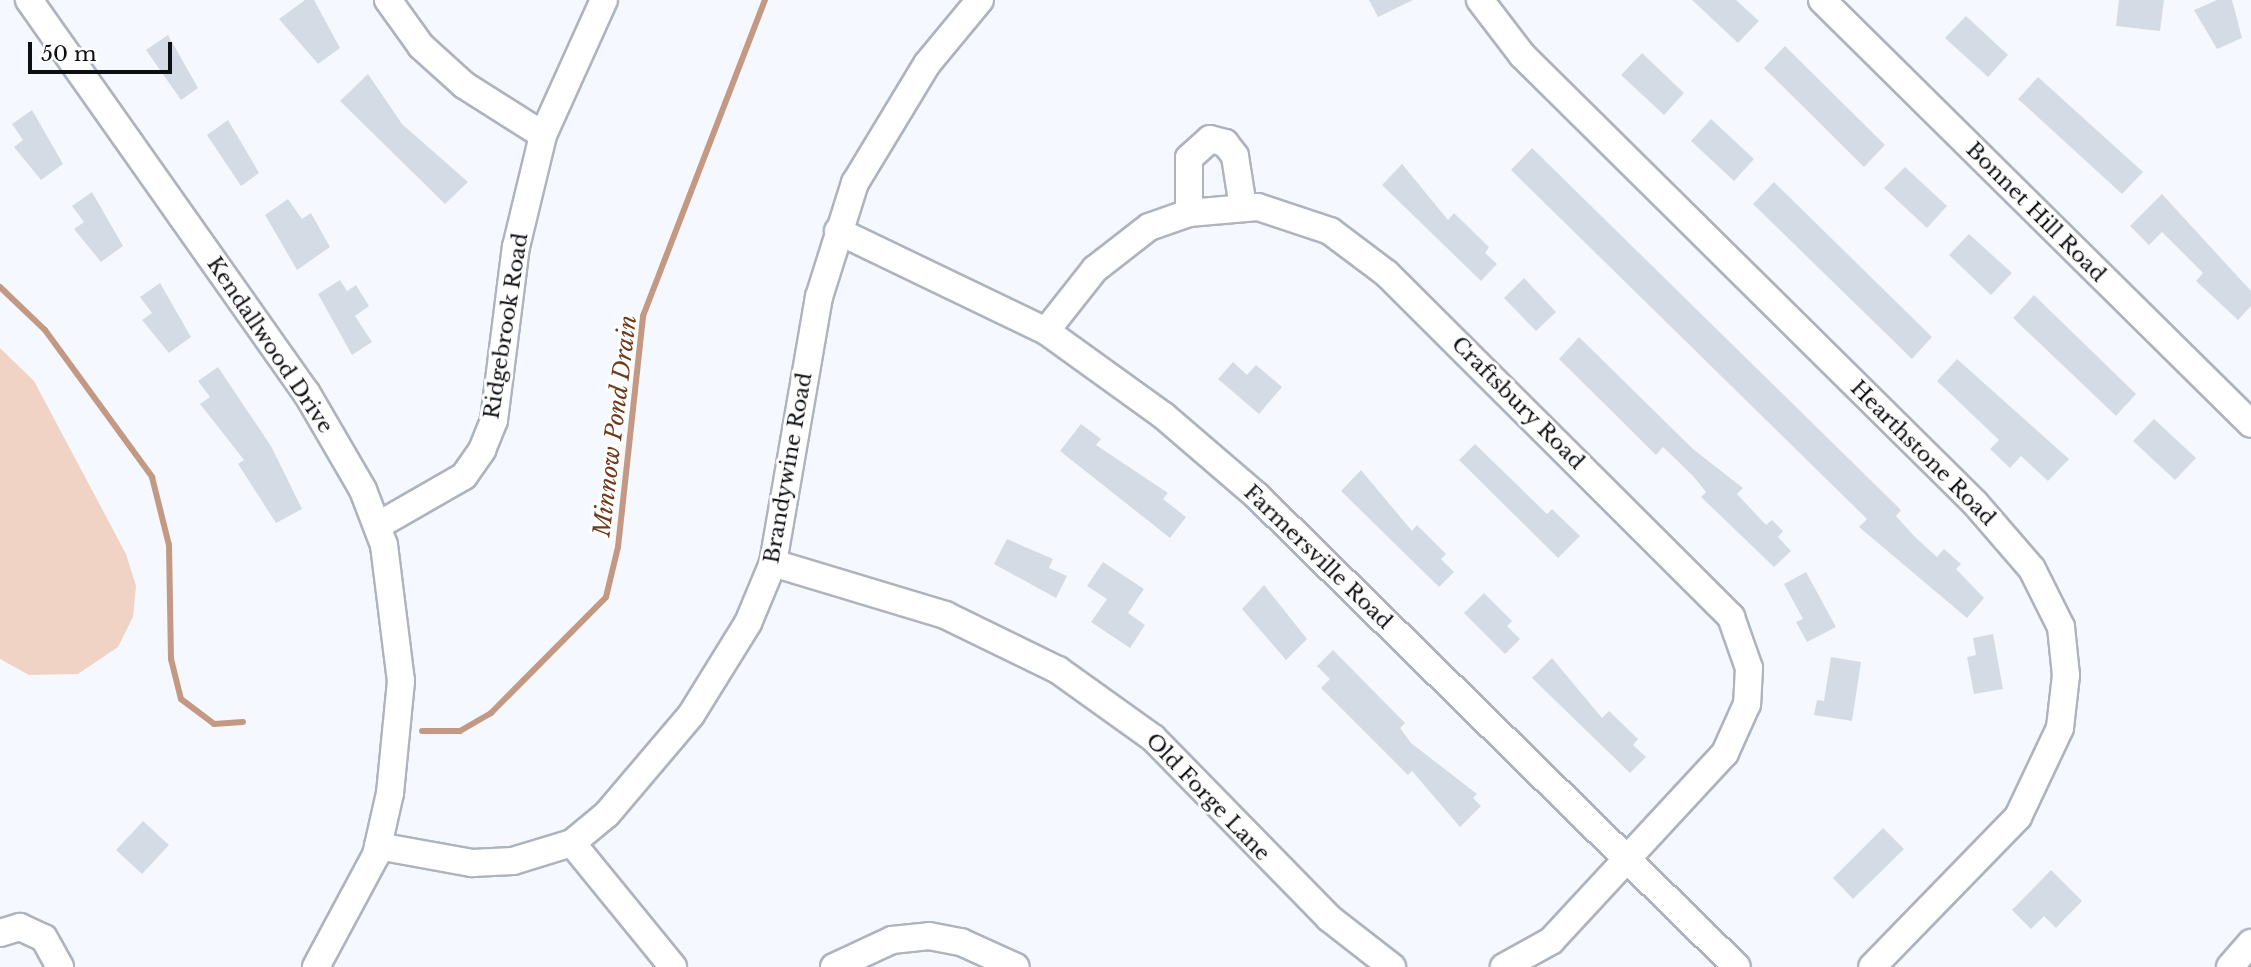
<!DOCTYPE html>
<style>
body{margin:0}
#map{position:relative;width:2251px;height:967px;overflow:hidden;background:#f5f9ff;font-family:"Libre Baskerville",serif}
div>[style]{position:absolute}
.green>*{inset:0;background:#f0d3c5}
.stream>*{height:6px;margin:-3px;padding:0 3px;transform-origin:3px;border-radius:3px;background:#c39983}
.building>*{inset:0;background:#d5dbe5}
.roads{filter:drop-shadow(2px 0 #aeb4bd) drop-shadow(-2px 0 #aeb4bd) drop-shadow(0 2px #aeb4bd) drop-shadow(0 -2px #aeb4bd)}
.minor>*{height:26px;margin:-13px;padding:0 13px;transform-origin:13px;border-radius:13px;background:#fff}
span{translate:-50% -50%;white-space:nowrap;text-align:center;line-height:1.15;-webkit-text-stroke:6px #fff;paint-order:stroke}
.street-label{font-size:21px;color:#0d0f12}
.water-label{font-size:23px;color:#703a1a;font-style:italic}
.scale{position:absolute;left:28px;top:42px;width:144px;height:32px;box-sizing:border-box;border:4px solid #0d0f12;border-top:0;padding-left:9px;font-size:21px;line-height:24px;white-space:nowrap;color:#0d0f12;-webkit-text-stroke:5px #fff;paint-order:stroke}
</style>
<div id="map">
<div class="green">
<div style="clip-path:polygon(0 348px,34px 381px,126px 554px,136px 586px,133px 617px,118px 647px,78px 674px,29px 675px,0 659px)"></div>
</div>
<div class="stream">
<div style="left:0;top:287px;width:62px;rotate:43.7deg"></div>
<div style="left:45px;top:330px;width:182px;rotate:53.9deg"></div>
<div style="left:152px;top:477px;width:70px;rotate:76deg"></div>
<div style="left:169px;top:545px;width:114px;rotate:89deg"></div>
<div style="left:171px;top:659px;width:41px;rotate:76deg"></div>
<div style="left:181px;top:699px;width:41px;rotate:37.1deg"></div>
<div style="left:214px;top:724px;width:29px;rotate:-4deg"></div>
<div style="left:422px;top:731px;width:38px"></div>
<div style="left:460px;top:731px;width:36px;rotate:-30deg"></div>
<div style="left:491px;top:713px;width:163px;rotate:-45.2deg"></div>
<div style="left:606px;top:597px;width:51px;rotate:-76.5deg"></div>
<div style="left:618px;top:547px;width:232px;rotate:-83.8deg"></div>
<div style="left:643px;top:316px;width:339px;rotate:-68.9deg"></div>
</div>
<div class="building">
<div style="clip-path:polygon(305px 0,314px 0,340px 48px,318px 64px,279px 19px)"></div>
<div style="clip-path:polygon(1369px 0,1413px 0,1378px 17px)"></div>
<div style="clip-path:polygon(1692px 0,1736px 0,1759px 21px,1738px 43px)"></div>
<div style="clip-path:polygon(2119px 0,2164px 0,2160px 31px,2116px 26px)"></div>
<div style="clip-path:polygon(2217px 0,2232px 0,2242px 38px,2217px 49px,2194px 10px)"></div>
<div style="clip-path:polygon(1966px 16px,2008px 55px,1988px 77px,1945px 38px)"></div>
<div style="clip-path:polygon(168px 35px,198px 88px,181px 100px,146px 50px)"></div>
<div style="clip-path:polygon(1785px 46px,1885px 145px,1864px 167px,1764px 68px)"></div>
<div style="clip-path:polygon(1642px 53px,1684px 93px,1664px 115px,1621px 75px)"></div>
<div style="clip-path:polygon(368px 74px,402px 124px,468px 182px,445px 204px,340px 101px)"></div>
<div style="clip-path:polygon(2038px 77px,2143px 172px,2122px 194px,2018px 99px)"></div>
<div style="clip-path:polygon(32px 110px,63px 164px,41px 180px,14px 147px,23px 140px,12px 124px)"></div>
<div style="clip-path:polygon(1711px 119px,1754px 159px,1734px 181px,1691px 141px)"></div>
<div style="clip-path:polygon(228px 120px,259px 173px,241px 186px,207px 135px)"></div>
<div style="clip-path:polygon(1532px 148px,1901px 510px,1896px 516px,1914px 536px,1937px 557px,1944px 549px,1961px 564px,1956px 569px,1984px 598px,1967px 618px,1859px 527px,1867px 519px,1511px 170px)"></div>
<div style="clip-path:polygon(1402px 164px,1448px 220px,1454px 213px,1489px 247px,1485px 253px,1497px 264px,1481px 281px,1382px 185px)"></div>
<div style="clip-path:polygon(1905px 167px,1947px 206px,1927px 228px,1884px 188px)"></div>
<div style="clip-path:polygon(1774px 182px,1932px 337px,1912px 359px,1753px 204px)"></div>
<div style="clip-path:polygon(92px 192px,123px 246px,101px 262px,74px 229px,84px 222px,72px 206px)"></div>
<div style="clip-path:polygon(2162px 194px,2251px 291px,2251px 306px,2238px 320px,2196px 281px,2203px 273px,2162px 232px,2149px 245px,2130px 226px)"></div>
<div style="clip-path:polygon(288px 199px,302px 219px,311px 213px,330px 247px,297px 270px,265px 215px)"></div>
<div style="clip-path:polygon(1969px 234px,2012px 273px,1991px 295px,1949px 255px)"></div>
<div style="clip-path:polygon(1524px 278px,1556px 312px,1536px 331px,1504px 298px)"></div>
<div style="clip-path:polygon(340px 280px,347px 291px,356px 285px,369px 306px,355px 316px,372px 342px,352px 355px,318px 294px)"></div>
<div style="clip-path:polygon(160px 283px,191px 337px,169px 353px,142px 320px,152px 313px,140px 297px)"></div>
<div style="clip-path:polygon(2034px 295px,2136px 394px,2116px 416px,2013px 318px)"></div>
<div style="clip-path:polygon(1579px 337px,1693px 449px,1743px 488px,1737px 494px,1766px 525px,1772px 520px,1783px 531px,1778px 537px,1791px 551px,1774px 567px,1701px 497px,1706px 492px,1693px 476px,1663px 447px,1656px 455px,1559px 359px)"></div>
<div style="clip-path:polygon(1957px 359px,2069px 459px,2048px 481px,2021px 456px,2010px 468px,1990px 449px,1999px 440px,1937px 381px)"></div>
<div style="clip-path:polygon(1233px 362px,1247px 375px,1256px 365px,1282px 387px,1259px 414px,1218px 379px)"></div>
<div style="clip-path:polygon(218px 367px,271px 446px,302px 509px,276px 523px,238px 464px,244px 460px,200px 404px,210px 397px,198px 381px)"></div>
<div style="clip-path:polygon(2154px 419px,2196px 458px,2175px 480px,2133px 441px)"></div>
<div style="clip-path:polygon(1081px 424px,1101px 439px,1096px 445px,1168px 493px,1163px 499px,1186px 517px,1170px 538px,1060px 451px)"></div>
<div style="clip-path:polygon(1475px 444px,1547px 514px,1552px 509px,1580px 536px,1558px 558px,1459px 460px)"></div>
<div style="clip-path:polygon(1361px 470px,1412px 531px,1417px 525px,1446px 554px,1441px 559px,1454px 572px,1439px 587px,1341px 491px)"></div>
<div style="clip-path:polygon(1007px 539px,1053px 559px,1049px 568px,1067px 576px,1056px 598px,994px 564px)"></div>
<div style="clip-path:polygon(1103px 562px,1144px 589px,1128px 613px,1145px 625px,1130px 648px,1091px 622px,1107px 599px,1087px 586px)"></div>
<div style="clip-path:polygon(1806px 572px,1836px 627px,1807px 642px,1796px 622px,1803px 619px,1784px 584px)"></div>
<div style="clip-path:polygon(1264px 585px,1307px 639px,1286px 660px,1242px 609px)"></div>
<div style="clip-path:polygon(1484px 593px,1512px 621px,1507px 626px,1520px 639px,1505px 654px,1464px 613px)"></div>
<div style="clip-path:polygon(1993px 634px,2003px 689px,1974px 694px,1967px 657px,1976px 655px,1973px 638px)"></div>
<div style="clip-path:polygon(1333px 650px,1405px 723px,1400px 728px,1411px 743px,1477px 794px,1473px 798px,1481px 806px,1460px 827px,1412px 771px,1408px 775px,1321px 688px,1330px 679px,1317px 666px)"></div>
<div style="clip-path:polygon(1831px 657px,1861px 662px,1852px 721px,1814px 715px,1817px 700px,1824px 701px)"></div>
<div style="clip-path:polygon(1552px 658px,1602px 718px,1609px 711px,1638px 739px,1633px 745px,1646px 757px,1630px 773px,1532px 678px)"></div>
<div style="clip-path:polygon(143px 821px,169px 845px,142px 874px,116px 850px)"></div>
<div style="clip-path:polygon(1883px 828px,1904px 849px,1853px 899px,1833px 878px)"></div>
<div style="clip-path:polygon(2051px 870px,2082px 901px,2056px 928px,2044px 916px,2031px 929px,2012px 910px)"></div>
</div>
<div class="roads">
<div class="minor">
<div style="left:29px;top:0;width:480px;rotate:54.8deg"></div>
<div style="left:306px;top:392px;width:113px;rotate:59.8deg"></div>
<div style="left:363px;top:490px;width:59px;rotate:69.1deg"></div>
<div style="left:384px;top:545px;width:137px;rotate:82.9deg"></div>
<div style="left:401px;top:681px;width:113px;rotate:95.6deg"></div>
<div style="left:390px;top:793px;width:64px;rotate:102.7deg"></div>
<div style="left:376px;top:855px;width:127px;rotate:118.2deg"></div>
<div style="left:388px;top:0;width:57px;rotate:54.3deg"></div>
<div style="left:421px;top:46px;width:58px;rotate:42.2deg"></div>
<div style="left:464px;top:85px;width:93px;rotate:32.3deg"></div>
<div style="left:1480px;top:0;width:69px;rotate:52.6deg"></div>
<div style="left:1522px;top:55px;width:637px;rotate:44.68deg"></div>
<div style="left:1975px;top:503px;width:87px;rotate:49.2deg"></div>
<div style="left:2032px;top:569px;width:65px;rotate:63.4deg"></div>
<div style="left:2061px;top:627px;width:48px;rotate:84.1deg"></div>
<div style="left:2066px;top:675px;width:53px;rotate:96.5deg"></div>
<div style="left:2060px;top:728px;width:98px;rotate:115.3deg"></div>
<div style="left:2018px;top:817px;width:209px;rotate:134.2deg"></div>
<div style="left:1822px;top:0;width:603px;rotate:44.66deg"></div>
<div style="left:1189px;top:213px;width:55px;rotate:-90deg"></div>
<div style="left:1189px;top:158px;width:28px;rotate:-42deg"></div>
<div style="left:1210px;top:139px;width:16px;rotate:15deg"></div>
<div style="left:1225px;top:143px;width:16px;rotate:52deg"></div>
<div style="left:1235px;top:156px;width:52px;rotate:81.1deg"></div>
<div style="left:838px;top:231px;width:231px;rotate:25.7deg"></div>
<div style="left:1046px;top:331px;width:145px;rotate:35.8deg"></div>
<div style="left:1164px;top:416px;width:123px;rotate:40.7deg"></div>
<div style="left:1257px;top:496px;width:672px;rotate:44.46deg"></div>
<div style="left:1046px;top:331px;width:79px;rotate:-51.7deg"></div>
<div style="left:1095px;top:269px;width:68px;rotate:-37.9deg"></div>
<div style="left:1149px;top:227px;width:42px;rotate:-19.3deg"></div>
<div style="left:1189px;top:213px;width:69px;rotate:-5deg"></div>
<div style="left:1258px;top:207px;width:76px;rotate:18.4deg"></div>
<div style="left:1330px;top:231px;width:71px;rotate:37deg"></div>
<div style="left:1387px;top:274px;width:486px;rotate:44.9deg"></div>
<div style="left:1731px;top:617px;width:54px;rotate:70.6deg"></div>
<div style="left:1749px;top:668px;width:36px;rotate:93deg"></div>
<div style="left:1747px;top:704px;width:54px;rotate:114.2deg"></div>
<div style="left:1725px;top:753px;width:256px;rotate:132.8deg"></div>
<div style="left:1551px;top:941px;width:54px;rotate:151deg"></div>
<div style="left:377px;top:526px;width:100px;rotate:-29.9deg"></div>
<div style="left:464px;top:476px;width:32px;rotate:-55deg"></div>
<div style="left:482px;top:450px;width:32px;rotate:-68deg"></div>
<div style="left:494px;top:420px;width:174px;rotate:-82.8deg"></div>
<div style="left:516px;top:247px;width:115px;rotate:-76.4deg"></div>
<div style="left:543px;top:135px;width:148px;rotate:-65.7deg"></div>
<div style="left:773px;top:563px;width:180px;rotate:16.8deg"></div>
<div style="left:945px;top:615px;width:126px;rotate:26deg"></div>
<div style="left:1058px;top:670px;width:117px;rotate:35.6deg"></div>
<div style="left:1153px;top:738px;width:252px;rotate:45.6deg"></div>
<div style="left:1329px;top:918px;width:80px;rotate:37.9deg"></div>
<div style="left:572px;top:843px;width:160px;rotate:50.8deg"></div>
<div style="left:378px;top:846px;width:96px;rotate:10.3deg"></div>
<div style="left:472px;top:863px;width:41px;rotate:-2.8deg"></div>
<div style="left:513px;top:861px;width:62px;rotate:-17deg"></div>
<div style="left:572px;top:843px;width:45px;rotate:-39.6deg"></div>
<div style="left:607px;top:814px;width:130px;rotate:-49.7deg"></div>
<div style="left:691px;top:715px;width:108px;rotate:-58.2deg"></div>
<div style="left:748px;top:623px;width:65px;rotate:-67.4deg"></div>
<div style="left:773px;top:563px;width:270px;rotate:-80.2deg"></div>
<div style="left:819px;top:297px;width:120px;rotate:-72.5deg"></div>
<div style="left:855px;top:183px;width:139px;rotate:-58.8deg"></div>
<div style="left:927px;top:64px;width:83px;rotate:-50.4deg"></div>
<div style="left:0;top:933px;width:21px;rotate:-17deg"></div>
<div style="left:20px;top:927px;width:26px;rotate:25deg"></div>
<div style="left:44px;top:938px;width:33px;rotate:61deg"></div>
<div style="left:834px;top:967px;width:64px;rotate:-25deg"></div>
<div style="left:892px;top:940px;width:37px;rotate:-6deg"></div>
<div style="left:929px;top:936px;width:33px;rotate:11deg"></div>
<div style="left:961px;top:942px;width:60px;rotate:24.4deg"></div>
<div style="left:2230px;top:967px;width:32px;rotate:-49deg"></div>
</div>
</div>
<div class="street-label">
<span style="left:2036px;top:212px;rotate:45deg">Bonnet Hill Road</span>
<span style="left:506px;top:326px;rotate:-81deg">Ridgebrook Road</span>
<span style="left:270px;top:345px;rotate:56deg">Kendallwood Drive</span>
<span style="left:1518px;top:403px;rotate:45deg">Craftsbury Road</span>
<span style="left:1923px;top:453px;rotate:45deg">Hearthstone Road</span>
<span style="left:788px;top:468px;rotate:-80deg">Brandywine Road</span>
<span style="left:1318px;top:557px;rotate:44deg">Farmersville Road</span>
<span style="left:1208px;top:797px;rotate:46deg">Old Forge Lane</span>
</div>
<div class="water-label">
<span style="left:615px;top:426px;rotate:-83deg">Minnow Pond Drain</span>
</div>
<div class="scale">50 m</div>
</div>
